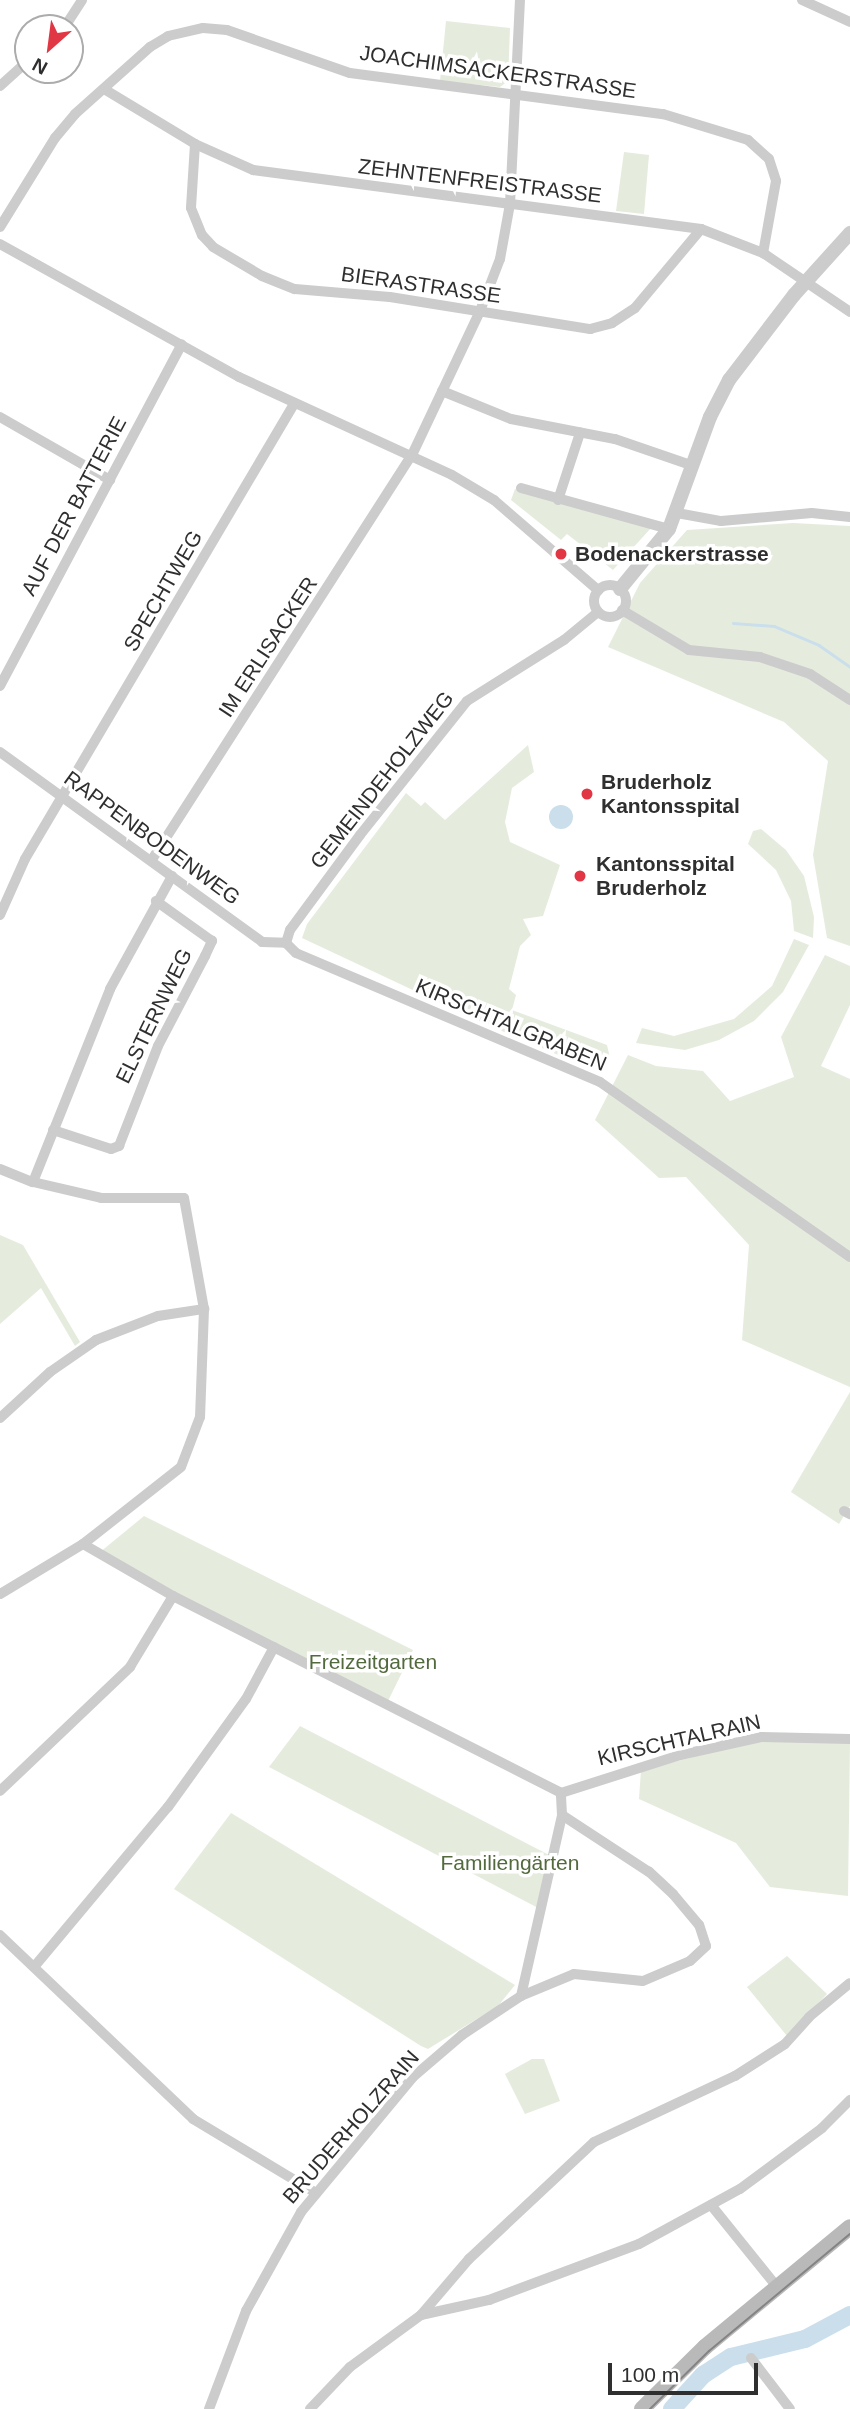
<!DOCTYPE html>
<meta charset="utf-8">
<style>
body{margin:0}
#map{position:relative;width:850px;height:2409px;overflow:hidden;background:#fff;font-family:Arial,sans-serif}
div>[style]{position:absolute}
.green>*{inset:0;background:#e5ecde}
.water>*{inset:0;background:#cadfeb}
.round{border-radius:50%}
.stream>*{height:2.5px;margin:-1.25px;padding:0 1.25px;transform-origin:1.25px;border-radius:1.25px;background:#cadfeb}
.river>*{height:18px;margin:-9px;padding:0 9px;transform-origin:9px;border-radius:9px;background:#cadfeb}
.minor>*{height:10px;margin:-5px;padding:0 5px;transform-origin:5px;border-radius:5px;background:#ccc}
.minor>.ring{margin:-5px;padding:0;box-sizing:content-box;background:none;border:10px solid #ccc;border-radius:50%}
.tertiary>*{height:14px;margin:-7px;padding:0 7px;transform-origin:7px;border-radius:7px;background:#ccc}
.secondary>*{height:16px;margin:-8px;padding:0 8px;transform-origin:8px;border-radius:8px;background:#b9b9b9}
.tram>*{height:2px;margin:-1px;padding:0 1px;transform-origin:1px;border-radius:1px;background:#848484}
.dots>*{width:19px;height:19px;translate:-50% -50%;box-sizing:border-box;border:4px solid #fff;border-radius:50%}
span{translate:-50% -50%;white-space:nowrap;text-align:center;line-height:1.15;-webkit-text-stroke:7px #fff;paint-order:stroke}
.street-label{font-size:21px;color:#2f2f2f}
.poi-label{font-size:21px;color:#2f2f2f;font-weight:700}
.left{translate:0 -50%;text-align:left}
.park-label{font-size:21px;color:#536a3d}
.north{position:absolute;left:14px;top:14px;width:70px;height:70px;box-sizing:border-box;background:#fff;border:2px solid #acacac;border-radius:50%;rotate:208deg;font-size:19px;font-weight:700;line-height:28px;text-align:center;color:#2f2f2f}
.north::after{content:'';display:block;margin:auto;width:24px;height:32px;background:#e13745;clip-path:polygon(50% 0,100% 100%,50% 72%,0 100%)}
.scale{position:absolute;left:608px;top:2363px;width:150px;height:32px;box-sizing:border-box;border:4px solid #2f2f2f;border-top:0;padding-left:9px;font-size:21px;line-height:24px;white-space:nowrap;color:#2f2f2f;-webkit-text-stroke:5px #fff;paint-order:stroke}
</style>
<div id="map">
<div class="green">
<div style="clip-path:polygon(446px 21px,510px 28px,508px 81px,500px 87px,440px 81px)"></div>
<div style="clip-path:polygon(624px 152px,649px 155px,644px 214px,616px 211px)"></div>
<div style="clip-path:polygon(515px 489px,651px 528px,613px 570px,567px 534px,561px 540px,511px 500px)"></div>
<div style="clip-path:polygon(793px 523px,850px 526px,850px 946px,827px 938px,813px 855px,828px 761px,784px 722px,608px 647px,640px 583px,687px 530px)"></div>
<div style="clip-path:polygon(528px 745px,534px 772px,512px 788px,505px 822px,510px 842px,560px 865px,543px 916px,523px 919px,531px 935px,520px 946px,509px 989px,516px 995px,512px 1010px,607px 1045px,610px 1058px,603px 1068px,591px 1069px,481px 1022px,302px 938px,307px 924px,406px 793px,421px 806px,425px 802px,445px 820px)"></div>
<div style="clip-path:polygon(761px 829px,786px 850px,804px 876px,814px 917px,813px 938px,794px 931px,791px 901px,776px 870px,748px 844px,753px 831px)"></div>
<div style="clip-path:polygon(794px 939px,809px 945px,783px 992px,754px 1021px,719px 1040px,685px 1050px,636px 1043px,642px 1028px,674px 1036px,734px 1019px,772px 986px)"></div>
<div style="clip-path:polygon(825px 955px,850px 966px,850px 1005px,821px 1066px,850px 1079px,850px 1387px,742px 1340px,749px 1245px,686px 1177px,659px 1178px,595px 1120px,628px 1055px,656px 1066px,703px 1071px,730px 1101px,794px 1077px,781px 1037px)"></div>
<div style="clip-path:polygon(0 1235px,23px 1245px,80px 1342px,75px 1346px,41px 1288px,0 1324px)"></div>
<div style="clip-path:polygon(850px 1392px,850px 1506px,839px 1524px,791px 1492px)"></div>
<div style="clip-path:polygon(144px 1516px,413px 1650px,388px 1701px,99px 1553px)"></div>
<div style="clip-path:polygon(300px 1726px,553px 1857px,542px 1910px,269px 1767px)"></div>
<div style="clip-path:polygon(764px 1739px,850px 1742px,848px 1896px,770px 1887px,736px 1843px,639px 1799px,641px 1770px)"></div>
<div style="clip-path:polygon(231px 1813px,332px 1874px,515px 1985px,498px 2006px,428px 2049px,421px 2046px,174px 1889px)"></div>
<div style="clip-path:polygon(787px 1956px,827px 1994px,787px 2036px,747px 1987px)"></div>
<div style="clip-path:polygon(532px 2059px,544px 2059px,560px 2101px,525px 2114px,505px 2074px)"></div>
</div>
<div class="water">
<div class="round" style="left:549px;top:805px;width:24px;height:24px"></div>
</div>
<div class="stream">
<div style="left:733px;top:623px;width:41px;rotate:4.2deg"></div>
<div style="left:774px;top:626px;width:49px;rotate:22.9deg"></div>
<div style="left:819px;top:645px;width:38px;rotate:35deg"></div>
</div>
<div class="river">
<div style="left:672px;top:2409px;width:46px;rotate:-47.6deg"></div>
<div style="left:703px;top:2375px;width:33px;rotate:-33deg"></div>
<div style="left:731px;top:2357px;width:76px;rotate:-13.7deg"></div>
<div style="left:805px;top:2339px;width:51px;rotate:-28.1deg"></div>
</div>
<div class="minor">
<div style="left:802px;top:0;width:53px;rotate:24.6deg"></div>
<div style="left:64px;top:28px;width:33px;rotate:-57deg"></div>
<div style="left:0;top:86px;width:38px;rotate:-42deg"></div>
<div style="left:104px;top:89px;width:106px;rotate:31.1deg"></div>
<div style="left:195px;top:144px;width:64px;rotate:24.1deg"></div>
<div style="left:253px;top:170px;width:452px;rotate:7.5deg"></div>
<div style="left:701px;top:229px;width:66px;rotate:21.2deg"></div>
<div style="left:763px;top:253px;width:105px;rotate:34.1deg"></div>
<div style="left:195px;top:144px;width:64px;rotate:93.6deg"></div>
<div style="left:191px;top:208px;width:29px;rotate:68deg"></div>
<div style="left:202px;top:235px;width:16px;rotate:47deg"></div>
<div style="left:213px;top:247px;width:57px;rotate:30.6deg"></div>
<div style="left:262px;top:276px;width:35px;rotate:22deg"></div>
<div style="left:295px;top:289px;width:95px;rotate:4.8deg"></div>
<div style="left:390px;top:297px;width:203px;rotate:9.1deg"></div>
<div style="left:590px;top:329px;width:23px;rotate:-15deg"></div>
<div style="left:612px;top:323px;width:27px;rotate:-33deg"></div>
<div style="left:635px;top:308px;width:103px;rotate:-50.1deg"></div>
<div style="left:0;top:227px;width:105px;rotate:-58.3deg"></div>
<div style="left:55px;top:138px;width:31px;rotate:-50deg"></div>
<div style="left:75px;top:114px;width:101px;rotate:-41.8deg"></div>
<div style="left:150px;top:47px;width:21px;rotate:-31deg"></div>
<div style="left:168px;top:36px;width:36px;rotate:-13deg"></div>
<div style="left:203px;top:28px;width:24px;rotate:5deg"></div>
<div style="left:227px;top:30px;width:130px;rotate:19.3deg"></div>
<div style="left:350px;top:73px;width:316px;rotate:7.5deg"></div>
<div style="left:663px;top:114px;width:89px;rotate:17deg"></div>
<div style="left:748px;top:140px;width:28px;rotate:42deg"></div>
<div style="left:769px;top:159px;width:23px;rotate:72deg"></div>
<div style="left:776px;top:181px;width:73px;rotate:100.2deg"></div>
<div style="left:0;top:244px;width:274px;rotate:29.1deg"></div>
<div style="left:239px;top:377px;width:234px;rotate:24.7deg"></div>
<div style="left:452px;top:475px;width:49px;rotate:30.8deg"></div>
<div style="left:494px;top:500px;width:138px;rotate:40.9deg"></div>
<div style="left:442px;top:391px;width:74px;rotate:22.1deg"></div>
<div style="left:511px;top:419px;width:106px;rotate:10.9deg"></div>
<div style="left:615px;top:439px;width:80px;rotate:18.9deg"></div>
<div style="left:0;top:417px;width:127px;rotate:29.8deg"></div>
<div style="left:521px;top:488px;width:154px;rotate:15.5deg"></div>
<div style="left:558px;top:500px;width:71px;rotate:-71.8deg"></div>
<div style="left:677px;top:513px;width:45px;rotate:10.3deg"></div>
<div style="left:721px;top:521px;width:91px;rotate:-5deg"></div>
<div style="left:812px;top:513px;width:38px;rotate:6deg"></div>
<div class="ring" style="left:594px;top:585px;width:22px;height:22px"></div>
<div style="left:622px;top:610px;width:78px;rotate:30.8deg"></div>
<div style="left:689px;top:650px;width:71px;rotate:5.6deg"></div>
<div style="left:760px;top:657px;width:53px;rotate:18.8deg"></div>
<div style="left:810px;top:674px;width:48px;rotate:33deg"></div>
<div style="left:0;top:686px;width:387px;rotate:-62deg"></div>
<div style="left:0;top:752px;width:324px;rotate:35.9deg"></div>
<div style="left:262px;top:942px;width:24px;rotate:2deg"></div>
<div style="left:153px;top:858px;width:479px;rotate:-57.3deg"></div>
<div style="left:412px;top:455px;width:159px;rotate:-64.7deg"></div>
<div style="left:480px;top:311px;width:56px;rotate:-69deg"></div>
<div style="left:500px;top:259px;width:56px;rotate:-79.7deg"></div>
<div style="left:510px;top:204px;width:204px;rotate:-87.2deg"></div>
<div style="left:0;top:915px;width:61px;rotate:-65.9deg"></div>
<div style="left:25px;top:859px;width:529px;rotate:-59.41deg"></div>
<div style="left:286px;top:943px;width:14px;rotate:45deg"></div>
<div style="left:296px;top:953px;width:330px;rotate:23deg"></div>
<div style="left:600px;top:1082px;width:305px;rotate:35deg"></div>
<div style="left:286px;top:943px;width:14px;rotate:-73deg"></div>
<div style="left:290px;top:930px;width:118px;rotate:-53.6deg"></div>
<div style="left:360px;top:835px;width:171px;rotate:-51.4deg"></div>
<div style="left:467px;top:701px;width:115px;rotate:-32.2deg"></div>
<div style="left:564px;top:640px;width:44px;rotate:-39.5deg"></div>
<div style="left:53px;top:1130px;width:61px;rotate:18.1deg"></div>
<div style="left:111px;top:1149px;width:9px;rotate:-21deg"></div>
<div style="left:119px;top:1146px;width:107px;rotate:-68.7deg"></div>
<div style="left:158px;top:1046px;width:102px;rotate:-62.4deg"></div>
<div style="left:205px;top:956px;width:17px;rotate:-65deg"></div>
<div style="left:212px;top:941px;width:69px;rotate:-144.5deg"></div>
<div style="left:0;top:1169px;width:35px;rotate:22deg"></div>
<div style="left:33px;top:1182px;width:70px;rotate:13.2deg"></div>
<div style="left:101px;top:1198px;width:83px"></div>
<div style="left:184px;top:1198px;width:113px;rotate:79.8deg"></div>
<div style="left:204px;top:1309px;width:108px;rotate:92.1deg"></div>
<div style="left:200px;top:1417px;width:53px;rotate:110.8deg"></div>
<div style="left:181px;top:1467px;width:125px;rotate:141.8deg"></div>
<div style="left:83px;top:1544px;width:97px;rotate:148.9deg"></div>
<div style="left:33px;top:1182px;width:208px;rotate:-68.2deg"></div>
<div style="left:110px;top:989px;width:129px;rotate:-61.2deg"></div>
<div style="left:0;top:1418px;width:68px;rotate:-42.6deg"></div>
<div style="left:50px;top:1372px;width:56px;rotate:-34.8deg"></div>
<div style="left:96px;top:1340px;width:66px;rotate:-21.2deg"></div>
<div style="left:158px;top:1316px;width:47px;rotate:-8.7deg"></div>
<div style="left:844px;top:1511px;width:7px;rotate:27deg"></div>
<div style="left:83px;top:1544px;width:104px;rotate:30deg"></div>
<div style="left:173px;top:1596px;width:435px;rotate:26.9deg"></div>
<div style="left:0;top:1791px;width:180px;rotate:-43.6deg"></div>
<div style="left:130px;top:1667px;width:83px;rotate:-58.8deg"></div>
<div style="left:561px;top:1793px;width:125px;rotate:-17.7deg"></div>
<div style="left:680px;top:1755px;width:83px;rotate:-12.5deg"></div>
<div style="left:761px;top:1737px;width:89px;rotate:1.3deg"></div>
<div style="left:0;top:1935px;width:267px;rotate:43.6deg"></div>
<div style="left:193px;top:2119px;width:144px;rotate:31deg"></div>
<div style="left:34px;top:1967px;width:209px;rotate:-50.1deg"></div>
<div style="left:168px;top:1807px;width:133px;rotate:-54.2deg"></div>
<div style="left:246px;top:1699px;width:59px;rotate:-61.7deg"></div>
<div style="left:521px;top:1996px;width:57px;rotate:-22.5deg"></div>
<div style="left:574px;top:1974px;width:69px;rotate:5.8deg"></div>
<div style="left:643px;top:1981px;width:51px;rotate:-23.1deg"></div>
<div style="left:690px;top:1961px;width:22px;rotate:-43deg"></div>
<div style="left:706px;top:1946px;width:22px;rotate:-108deg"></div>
<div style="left:699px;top:1925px;width:40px;rotate:-130deg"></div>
<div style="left:673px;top:1894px;width:33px;rotate:-137deg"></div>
<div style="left:649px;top:1872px;width:104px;rotate:-146.8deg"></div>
<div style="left:711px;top:2205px;width:107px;rotate:51.1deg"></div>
<div style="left:421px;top:2315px;width:74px;rotate:-49.4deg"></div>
<div style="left:469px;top:2259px;width:171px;rotate:-43.1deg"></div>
<div style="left:594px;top:2142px;width:156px;rotate:-25.1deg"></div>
<div style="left:735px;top:2076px;width:59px;rotate:-32.6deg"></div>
<div style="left:785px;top:2044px;width:36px;rotate:-48deg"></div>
<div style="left:809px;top:2017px;width:53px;rotate:-39.7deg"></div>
<div style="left:751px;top:2358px;width:64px;rotate:52.6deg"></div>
<div style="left:209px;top:2409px;width:105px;rotate:-69.3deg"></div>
<div style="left:246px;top:2311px;width:113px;rotate:-60.9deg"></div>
<div style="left:301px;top:2212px;width:175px;rotate:-50.3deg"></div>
<div style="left:413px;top:2077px;width:65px;rotate:-40.6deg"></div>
<div style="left:462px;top:2035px;width:71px;rotate:-33.5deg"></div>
<div style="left:521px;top:1996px;width:186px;rotate:-77.2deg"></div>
<div style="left:562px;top:1815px;width:22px;rotate:-93deg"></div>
<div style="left:310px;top:2409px;width:58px;rotate:-46.4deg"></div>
<div style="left:350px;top:2367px;width:88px;rotate:-36.2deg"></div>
<div style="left:421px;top:2315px;width:70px;rotate:-12.4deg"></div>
<div style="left:489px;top:2300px;width:160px;rotate:-20.5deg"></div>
<div style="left:639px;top:2244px;width:115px;rotate:-28.6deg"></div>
<div style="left:740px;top:2189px;width:102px;rotate:-36.6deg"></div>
<div style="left:822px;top:2128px;width:40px;rotate:-45deg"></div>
</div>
<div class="tertiary">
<div style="left:620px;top:589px;width:77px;rotate:-50.8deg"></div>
<div style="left:669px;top:529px;width:119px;rotate:-69.9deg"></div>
<div style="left:710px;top:417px;width:42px;rotate:-62.8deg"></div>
<div style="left:729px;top:380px;width:107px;rotate:-52.6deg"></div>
<div style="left:794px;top:295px;width:84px;rotate:-47.9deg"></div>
</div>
<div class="secondary">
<div style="left:642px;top:2409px;width:88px;rotate:-44.5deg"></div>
<div style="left:705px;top:2347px;width:188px;rotate:-39.6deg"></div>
</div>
<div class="tram">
<div style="left:650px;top:2409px;width:83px;rotate:-44.5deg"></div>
<div style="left:709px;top:2351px;width:183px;rotate:-39.7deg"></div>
</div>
<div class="dots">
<div style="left:561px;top:554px;background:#e13745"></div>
<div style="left:587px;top:794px;background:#e13745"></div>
<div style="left:580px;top:876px;background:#e13745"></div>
</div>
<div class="street-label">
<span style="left:498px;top:72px;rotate:8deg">JOACHIMSACKERSTRASSE</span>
<span style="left:480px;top:181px;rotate:7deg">ZEHNTENFREISTRASSE</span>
<span style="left:421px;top:285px;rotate:8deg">BIERASTRASSE</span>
<span style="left:74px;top:506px;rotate:-62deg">AUF DER BATTERIE</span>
<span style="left:163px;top:591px;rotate:-60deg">SPECHTWEG</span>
<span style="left:268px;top:647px;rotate:-57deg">IM ERLISACKER</span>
<span style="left:382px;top:780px;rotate:-52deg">GEMEINDEHOLZWEG</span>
<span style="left:152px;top:838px;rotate:36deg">RAPPENBODENWEG</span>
<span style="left:154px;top:1016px;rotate:-64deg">ELSTERNWEG</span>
<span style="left:511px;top:1025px;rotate:23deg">KIRSCHTALGRABEN</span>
<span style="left:679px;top:1740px;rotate:-13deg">KIRSCHTALRAIN</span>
<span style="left:351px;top:2127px;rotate:-49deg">BRUDERHOLZRAIN</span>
</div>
<div class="poi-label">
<span class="left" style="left:575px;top:554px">Bodenackerstrasse</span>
<span class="left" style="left:601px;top:794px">Bruderholz<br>Kantonsspital</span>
<span class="left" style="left:596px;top:876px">Kantonsspital<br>Bruderholz</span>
</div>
<div class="park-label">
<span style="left:373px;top:1662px">Freizeitgarten</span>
<span style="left:510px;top:1863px">Familiengärten</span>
</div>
<div class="north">N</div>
<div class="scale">100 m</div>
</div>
